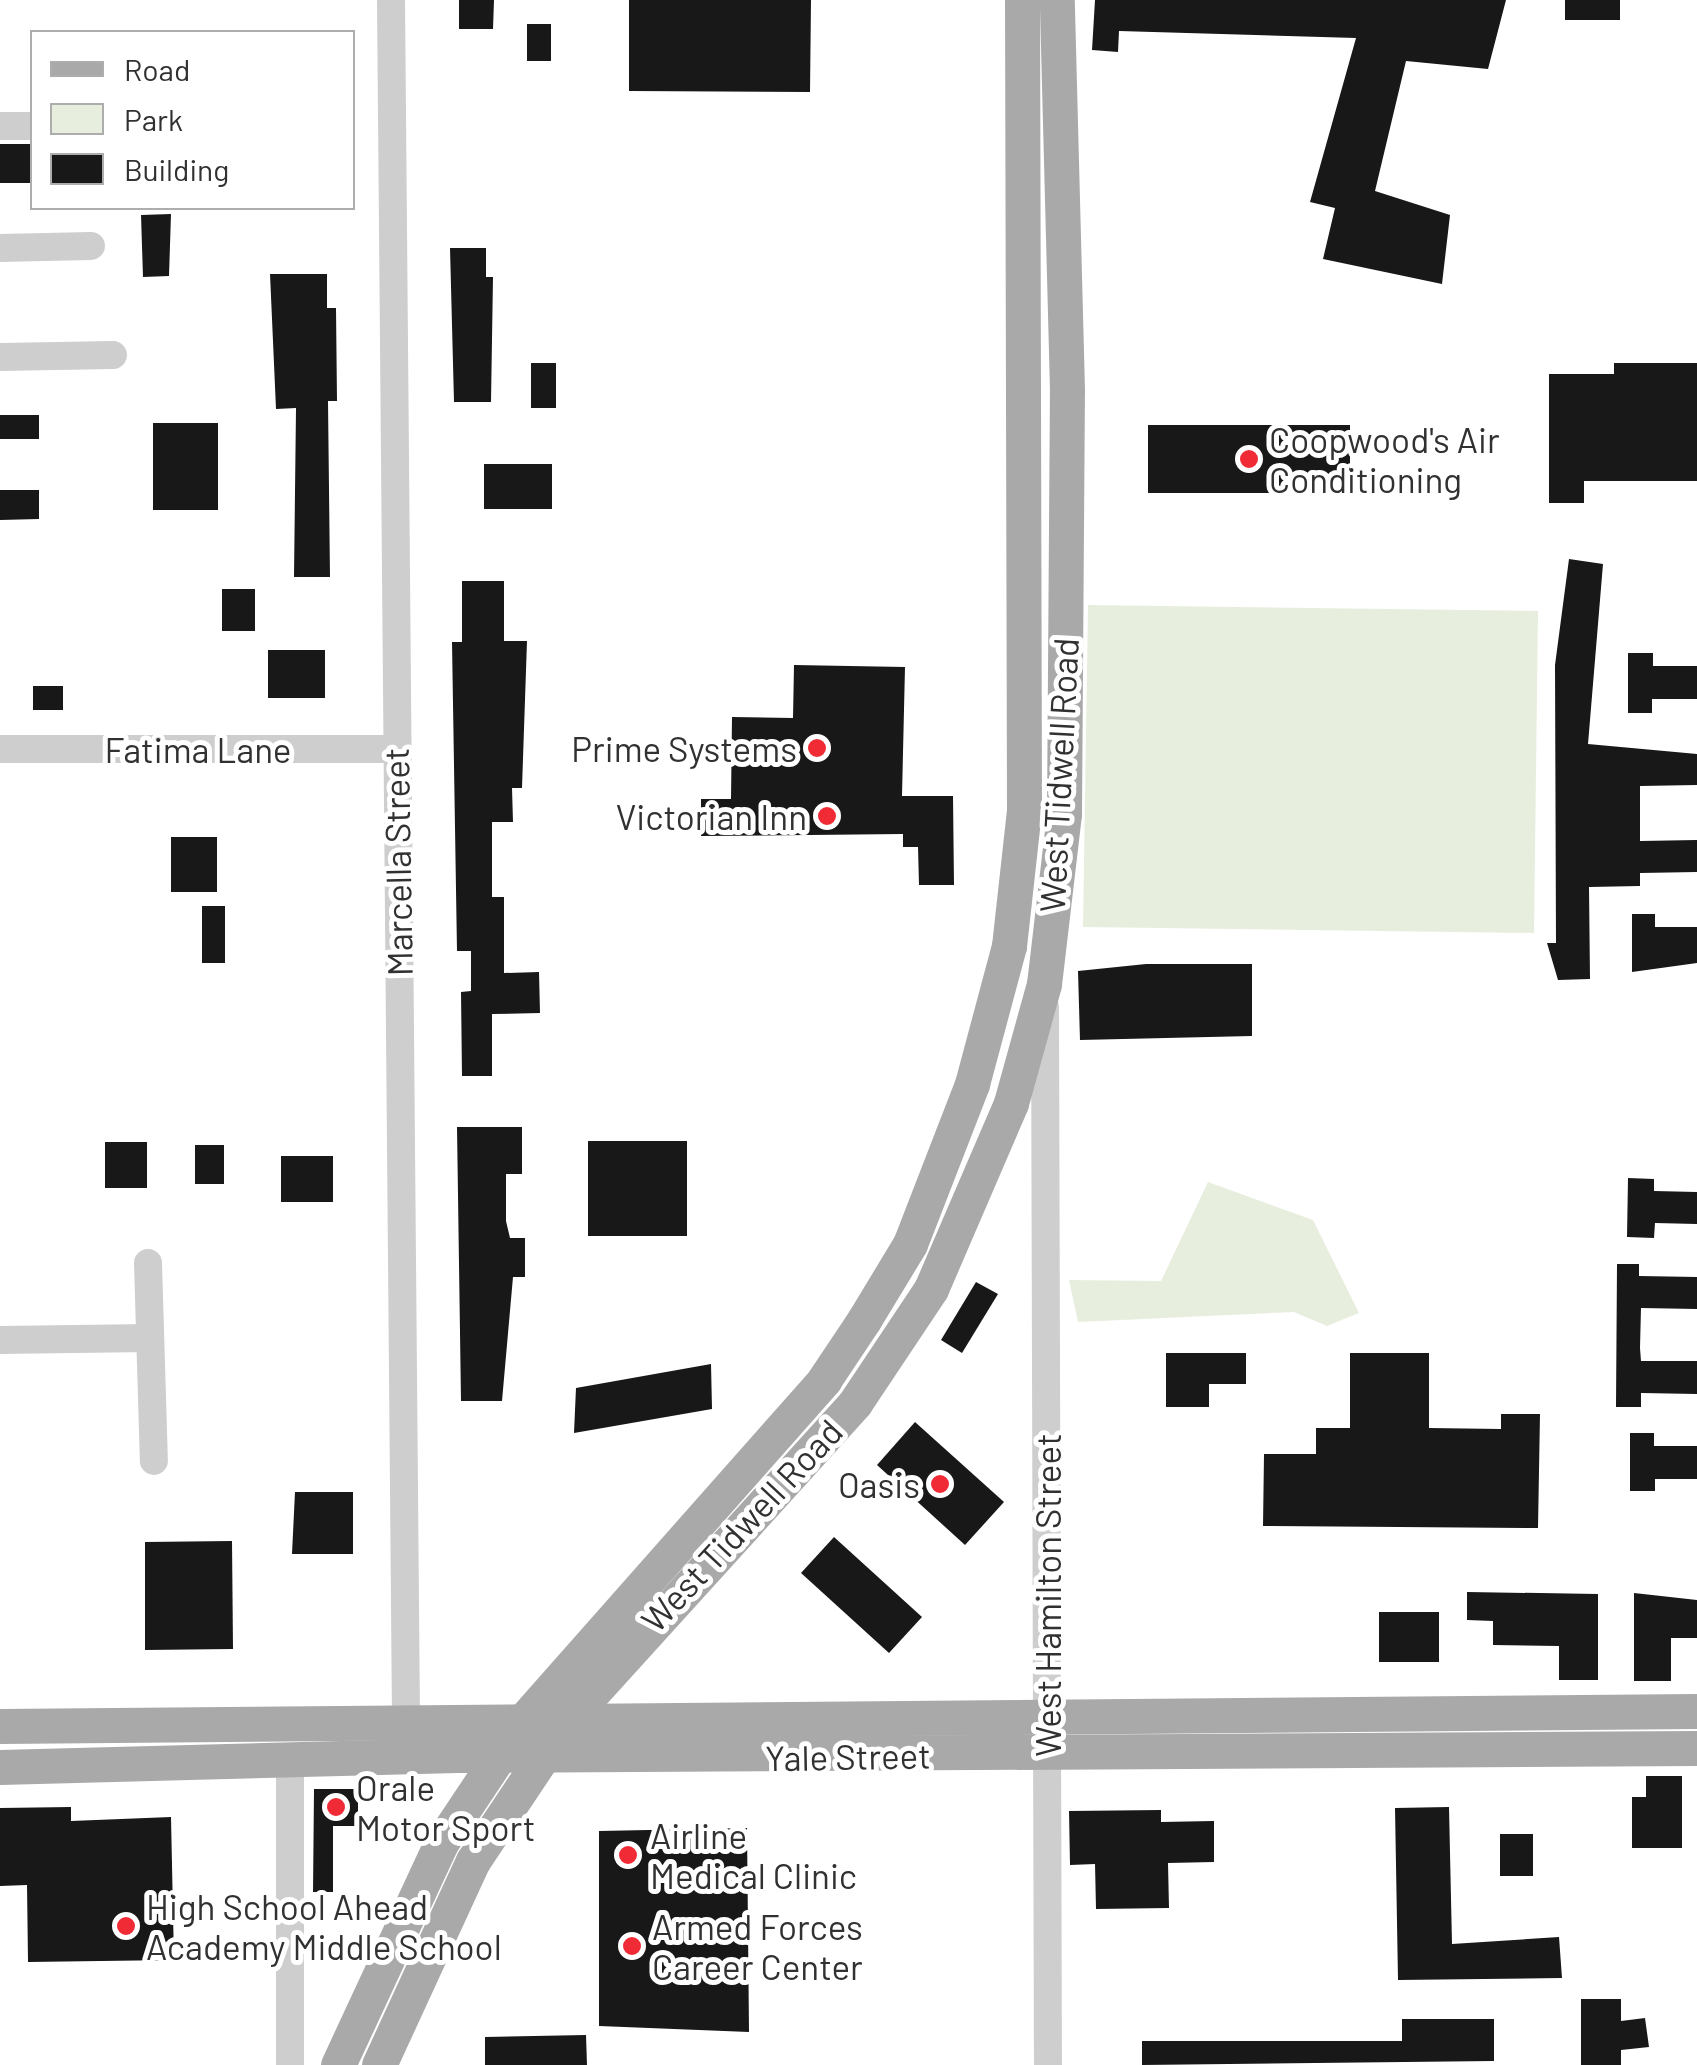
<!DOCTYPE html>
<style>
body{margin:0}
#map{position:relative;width:1697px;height:2065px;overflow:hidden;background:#fff;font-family:Barlow,sans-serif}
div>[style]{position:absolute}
.green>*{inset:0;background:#e7eede}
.building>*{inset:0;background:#181818}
.minor>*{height:28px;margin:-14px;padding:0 14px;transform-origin:14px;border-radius:14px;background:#cecece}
.major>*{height:35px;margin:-17.5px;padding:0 17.5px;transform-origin:17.5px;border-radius:17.5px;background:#a9a9a9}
.dots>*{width:28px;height:28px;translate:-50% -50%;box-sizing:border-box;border:5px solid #fff;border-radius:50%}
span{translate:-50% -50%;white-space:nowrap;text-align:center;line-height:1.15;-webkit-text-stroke:10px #fff;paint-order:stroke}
.poi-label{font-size:35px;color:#313131}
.left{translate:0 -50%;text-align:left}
.right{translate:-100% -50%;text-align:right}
.street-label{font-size:35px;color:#313131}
.legend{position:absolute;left:30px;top:30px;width:325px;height:180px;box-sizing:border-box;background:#fff;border:2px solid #adadad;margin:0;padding:12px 18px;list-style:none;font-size:30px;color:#313131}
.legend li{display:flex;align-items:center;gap:20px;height:50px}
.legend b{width:50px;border:2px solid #adadad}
</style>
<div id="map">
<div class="green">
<div style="clip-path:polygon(1088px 605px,1538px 611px,1534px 933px,1083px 927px)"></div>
<div style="clip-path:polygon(1208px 1182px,1313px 1220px,1359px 1313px,1327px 1326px,1294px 1312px,1078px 1322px,1069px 1280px,1161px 1281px)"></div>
</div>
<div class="building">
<div style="clip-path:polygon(459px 0,494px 0,493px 29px,459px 29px)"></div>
<div style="clip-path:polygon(629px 0,811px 0,810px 92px,629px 91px)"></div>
<div style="clip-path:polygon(1095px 0,1506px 0,1488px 69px,1406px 61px,1375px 191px,1450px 215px,1442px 284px,1323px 259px,1335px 208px,1310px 202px,1356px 38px,1119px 31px,1118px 52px,1092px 50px)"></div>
<div style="clip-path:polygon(1565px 0,1620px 0,1620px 20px,1565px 20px)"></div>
<div style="clip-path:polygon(527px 24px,551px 24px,551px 61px,527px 61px)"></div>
<div style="clip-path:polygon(32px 144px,32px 183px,0 183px,0 144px)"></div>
<div style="clip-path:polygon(171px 214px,169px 276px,143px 277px,141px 215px)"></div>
<div style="clip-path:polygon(450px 248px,486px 248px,486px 277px,493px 277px,491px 402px,454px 402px)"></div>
<div style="clip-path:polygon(270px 274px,327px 274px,327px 308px,336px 308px,337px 401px,328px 401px,330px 577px,294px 577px,296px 408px,276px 409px)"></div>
<div style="clip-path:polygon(531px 363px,556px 363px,556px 408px,531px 408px)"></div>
<div style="clip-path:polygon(1614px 363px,1697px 363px,1697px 481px,1584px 481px,1584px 503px,1549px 503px,1549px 374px,1614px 374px)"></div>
<div style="clip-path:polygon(0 415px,39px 415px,39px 439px,0 439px)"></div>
<div style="clip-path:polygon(153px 423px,218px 423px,218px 510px,153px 510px)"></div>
<div style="clip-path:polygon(1148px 425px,1350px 425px,1350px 493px,1148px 493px)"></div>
<div style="clip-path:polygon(484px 464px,552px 464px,552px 509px,484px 509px)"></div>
<div style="clip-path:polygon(0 490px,39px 490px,39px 519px,0 520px)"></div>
<div style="clip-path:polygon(1569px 559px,1603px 564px,1588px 744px,1697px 754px,1697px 785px,1640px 786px,1640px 841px,1697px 840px,1697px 872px,1640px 873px,1640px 886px,1589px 887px,1590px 979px,1558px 980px,1547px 943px,1556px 943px,1555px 665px)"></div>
<div style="clip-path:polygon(462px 581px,504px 581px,504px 641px,527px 641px,522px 788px,512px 788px,513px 822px,492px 822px,492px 897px,504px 897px,504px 973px,539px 972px,540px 1013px,492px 1014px,492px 1076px,462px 1076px,461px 992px,471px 991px,471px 951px,457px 951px,452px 642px,462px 642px)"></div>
<div style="clip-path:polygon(222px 589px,255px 589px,255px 631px,222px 631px)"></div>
<div style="clip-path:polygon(268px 650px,325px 650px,325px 698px,268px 698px)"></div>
<div style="clip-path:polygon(1628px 653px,1653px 653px,1653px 666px,1697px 666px,1697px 699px,1652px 699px,1652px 713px,1628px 713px)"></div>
<div style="clip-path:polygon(794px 665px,905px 667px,902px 796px,953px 796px,954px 885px,919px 885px,918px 847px,903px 847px,903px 834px,701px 836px,701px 799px,731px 799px,732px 717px,793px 718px)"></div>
<div style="clip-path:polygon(33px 686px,63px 686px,63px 710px,33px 710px)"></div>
<div style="clip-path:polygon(171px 837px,217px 837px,217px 892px,171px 892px)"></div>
<div style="clip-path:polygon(202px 906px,225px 906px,225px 963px,202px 963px)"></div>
<div style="clip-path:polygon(1632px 914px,1655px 914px,1655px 927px,1697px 927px,1697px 963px,1632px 972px)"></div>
<div style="clip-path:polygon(1146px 964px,1252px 964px,1252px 1036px,1080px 1040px,1078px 971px)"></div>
<div style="clip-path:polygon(457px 1127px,522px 1127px,522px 1174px,506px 1174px,506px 1221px,510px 1238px,525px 1238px,525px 1277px,513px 1277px,502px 1401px,461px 1401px)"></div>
<div style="clip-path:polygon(588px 1141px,687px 1141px,687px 1236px,588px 1236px)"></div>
<div style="clip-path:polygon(105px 1142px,147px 1142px,147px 1188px,105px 1188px)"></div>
<div style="clip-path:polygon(195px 1145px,224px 1145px,224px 1184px,195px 1184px)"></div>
<div style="clip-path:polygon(281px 1156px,333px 1156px,333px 1202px,281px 1202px)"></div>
<div style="clip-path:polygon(1628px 1178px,1654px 1179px,1654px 1191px,1697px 1192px,1697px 1224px,1655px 1223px,1654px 1238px,1627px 1237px)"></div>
<div style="clip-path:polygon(1617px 1264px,1639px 1264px,1639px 1276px,1697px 1277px,1697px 1309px,1641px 1308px,1640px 1348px,1641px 1361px,1697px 1361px,1697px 1394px,1641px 1393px,1641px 1407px,1616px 1407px)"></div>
<div style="clip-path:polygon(976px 1282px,998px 1294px,962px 1353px,941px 1340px)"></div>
<div style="clip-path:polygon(1166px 1353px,1246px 1353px,1246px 1384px,1209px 1384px,1209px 1407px,1166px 1407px)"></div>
<div style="clip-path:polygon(1350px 1353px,1429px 1353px,1429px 1428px,1501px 1429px,1501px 1414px,1540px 1414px,1538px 1528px,1263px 1526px,1264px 1454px,1316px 1454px,1316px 1428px,1350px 1428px)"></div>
<div style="clip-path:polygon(711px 1364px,712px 1409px,574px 1433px,576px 1388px)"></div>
<div style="clip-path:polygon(915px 1422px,1004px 1502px,965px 1545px,877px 1465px)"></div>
<div style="clip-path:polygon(1630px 1433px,1654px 1433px,1654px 1446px,1697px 1446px,1697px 1479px,1655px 1479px,1655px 1491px,1630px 1491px)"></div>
<div style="clip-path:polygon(295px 1492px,353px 1492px,353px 1554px,292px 1554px)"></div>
<div style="clip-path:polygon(834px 1537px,922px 1617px,889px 1653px,801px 1573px)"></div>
<div style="clip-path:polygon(232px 1541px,233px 1649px,145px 1650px,145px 1542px)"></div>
<div style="clip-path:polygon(1467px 1592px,1598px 1594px,1598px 1680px,1559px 1680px,1559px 1646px,1493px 1645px,1493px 1621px,1467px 1620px)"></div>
<div style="clip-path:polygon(1634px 1593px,1697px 1600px,1697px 1638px,1671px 1638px,1671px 1681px,1634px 1681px)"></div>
<div style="clip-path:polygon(1379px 1612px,1439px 1612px,1439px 1662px,1379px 1662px)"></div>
<div style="clip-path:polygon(1646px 1776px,1682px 1776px,1682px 1848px,1632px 1848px,1632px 1797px,1646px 1797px)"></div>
<div style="clip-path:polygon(314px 1789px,358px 1789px,358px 1826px,333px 1826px,333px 1892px,313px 1892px)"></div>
<div style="clip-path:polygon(71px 1807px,71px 1821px,171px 1817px,174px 1960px,28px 1962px,27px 1885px,0 1886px,0 1808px)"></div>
<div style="clip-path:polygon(1449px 1807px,1452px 1944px,1559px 1937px,1562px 1978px,1398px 1980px,1395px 1808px)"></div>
<div style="clip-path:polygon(1161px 1810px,1161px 1822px,1214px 1821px,1214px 1862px,1168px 1863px,1169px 1908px,1096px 1909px,1095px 1864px,1070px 1865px,1069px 1811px)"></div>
<div style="clip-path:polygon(747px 1828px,749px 2032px,599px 2026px,599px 1831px)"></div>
<div style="clip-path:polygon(1500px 1834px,1533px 1834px,1533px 1876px,1500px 1876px)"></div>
<div style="clip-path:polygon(1581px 1999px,1621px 1999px,1621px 2021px,1645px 2018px,1649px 2047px,1621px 2050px,1621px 2065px,1581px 2065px)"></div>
<div style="clip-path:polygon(1402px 2019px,1494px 2019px,1494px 2061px,1142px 2065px,1142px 2041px,1402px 2041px)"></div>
<div style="clip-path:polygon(586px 2035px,587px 2065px,485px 2065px,485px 2037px)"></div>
</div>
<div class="minor">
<div style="left:391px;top:0;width:1724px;rotate:89.5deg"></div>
<div style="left:0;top:126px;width:32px"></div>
<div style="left:0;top:248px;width:91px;rotate:-1.3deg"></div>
<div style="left:0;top:357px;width:113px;rotate:-1deg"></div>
<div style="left:0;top:749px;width:396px"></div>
<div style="left:1045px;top:1007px;width:1058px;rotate:89.84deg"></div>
<div style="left:148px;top:1263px;width:198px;rotate:88.3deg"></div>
<div style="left:0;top:1340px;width:150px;rotate:-0.8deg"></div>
<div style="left:290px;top:2065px;width:305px;rotate:-90deg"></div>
</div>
<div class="major">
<div style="left:0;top:1726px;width:1697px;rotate:-0.51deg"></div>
<div style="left:0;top:1767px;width:457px;rotate:-1.5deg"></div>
<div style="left:457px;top:1755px;width:1240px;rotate:-0.32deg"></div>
<div style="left:338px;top:2065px;width:245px;rotate:-65.1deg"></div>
<div style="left:441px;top:1843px;width:144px;rotate:-56.3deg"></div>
<div style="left:521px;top:1723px;width:458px;rotate:-48.5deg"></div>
<div style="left:824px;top:1380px;width:72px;rotate:-56.3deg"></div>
<div style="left:864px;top:1320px;width:89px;rotate:-58.8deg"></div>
<div style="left:910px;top:1244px;width:172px;rotate:-68.8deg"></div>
<div style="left:972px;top:1084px;width:143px;rotate:-75deg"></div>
<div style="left:1009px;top:946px;width:137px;rotate:-83.7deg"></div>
<div style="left:1024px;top:810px;width:810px;rotate:-90.14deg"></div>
<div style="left:379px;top:2065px;width:225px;rotate:-65.3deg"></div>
<div style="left:473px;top:1861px;width:166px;rotate:-56.3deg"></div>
<div style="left:565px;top:1723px;width:432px;rotate:-47.8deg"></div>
<div style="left:855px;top:1403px;width:137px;rotate:-56.3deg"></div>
<div style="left:931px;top:1289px;width:202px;rotate:-66.7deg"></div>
<div style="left:1011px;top:1103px;width:123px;rotate:-74.5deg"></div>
<div style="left:1044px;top:984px;width:171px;rotate:-83.3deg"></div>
<div style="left:1064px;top:814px;width:424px;rotate:-89.6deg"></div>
<div style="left:1067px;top:390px;width:390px;rotate:-91.5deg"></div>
</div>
<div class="dots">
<div style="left:1249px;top:459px;background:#f02b35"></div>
<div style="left:817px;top:748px;background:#f02b35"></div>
<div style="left:827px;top:816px;background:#f02b35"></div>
<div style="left:940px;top:1484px;background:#f02b35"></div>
<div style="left:336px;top:1807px;background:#f02b35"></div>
<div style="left:628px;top:1855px;background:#f02b35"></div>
<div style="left:126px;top:1926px;background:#f02b35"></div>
<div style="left:632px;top:1946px;background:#f02b35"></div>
</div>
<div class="poi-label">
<span class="left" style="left:1269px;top:459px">Coopwood's Air<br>Conditioning</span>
<span class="right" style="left:797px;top:748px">Prime Systems</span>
<span class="right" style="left:807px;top:816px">Victorian Inn</span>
<span class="right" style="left:920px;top:1484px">Oasis</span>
<span class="left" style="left:356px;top:1807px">Orale<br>Motor Sport</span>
<span class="left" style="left:650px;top:1855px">Airline<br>Medical Clinic</span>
<span class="left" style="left:146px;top:1926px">High School Ahead<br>Academy Middle School</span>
<span class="left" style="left:652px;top:1946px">Armed Forces<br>Career Center</span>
</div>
<div class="street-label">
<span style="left:198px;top:749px">Fatima Lane</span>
<span style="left:1058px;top:775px;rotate:-87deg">West Tidwell Road</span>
<span style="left:397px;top:862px;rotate:-91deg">Marcella Street</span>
<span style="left:741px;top:1525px;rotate:-47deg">West Tidwell Road</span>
<span style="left:1047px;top:1595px;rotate:-90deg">West Hamilton Street</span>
<span style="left:848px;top:1756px;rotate:-1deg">Yale Street</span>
</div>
<ul class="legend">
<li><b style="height:12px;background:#a9a9a9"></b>Road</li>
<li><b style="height:28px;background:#e7eede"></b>Park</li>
<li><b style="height:28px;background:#181818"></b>Building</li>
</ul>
</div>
